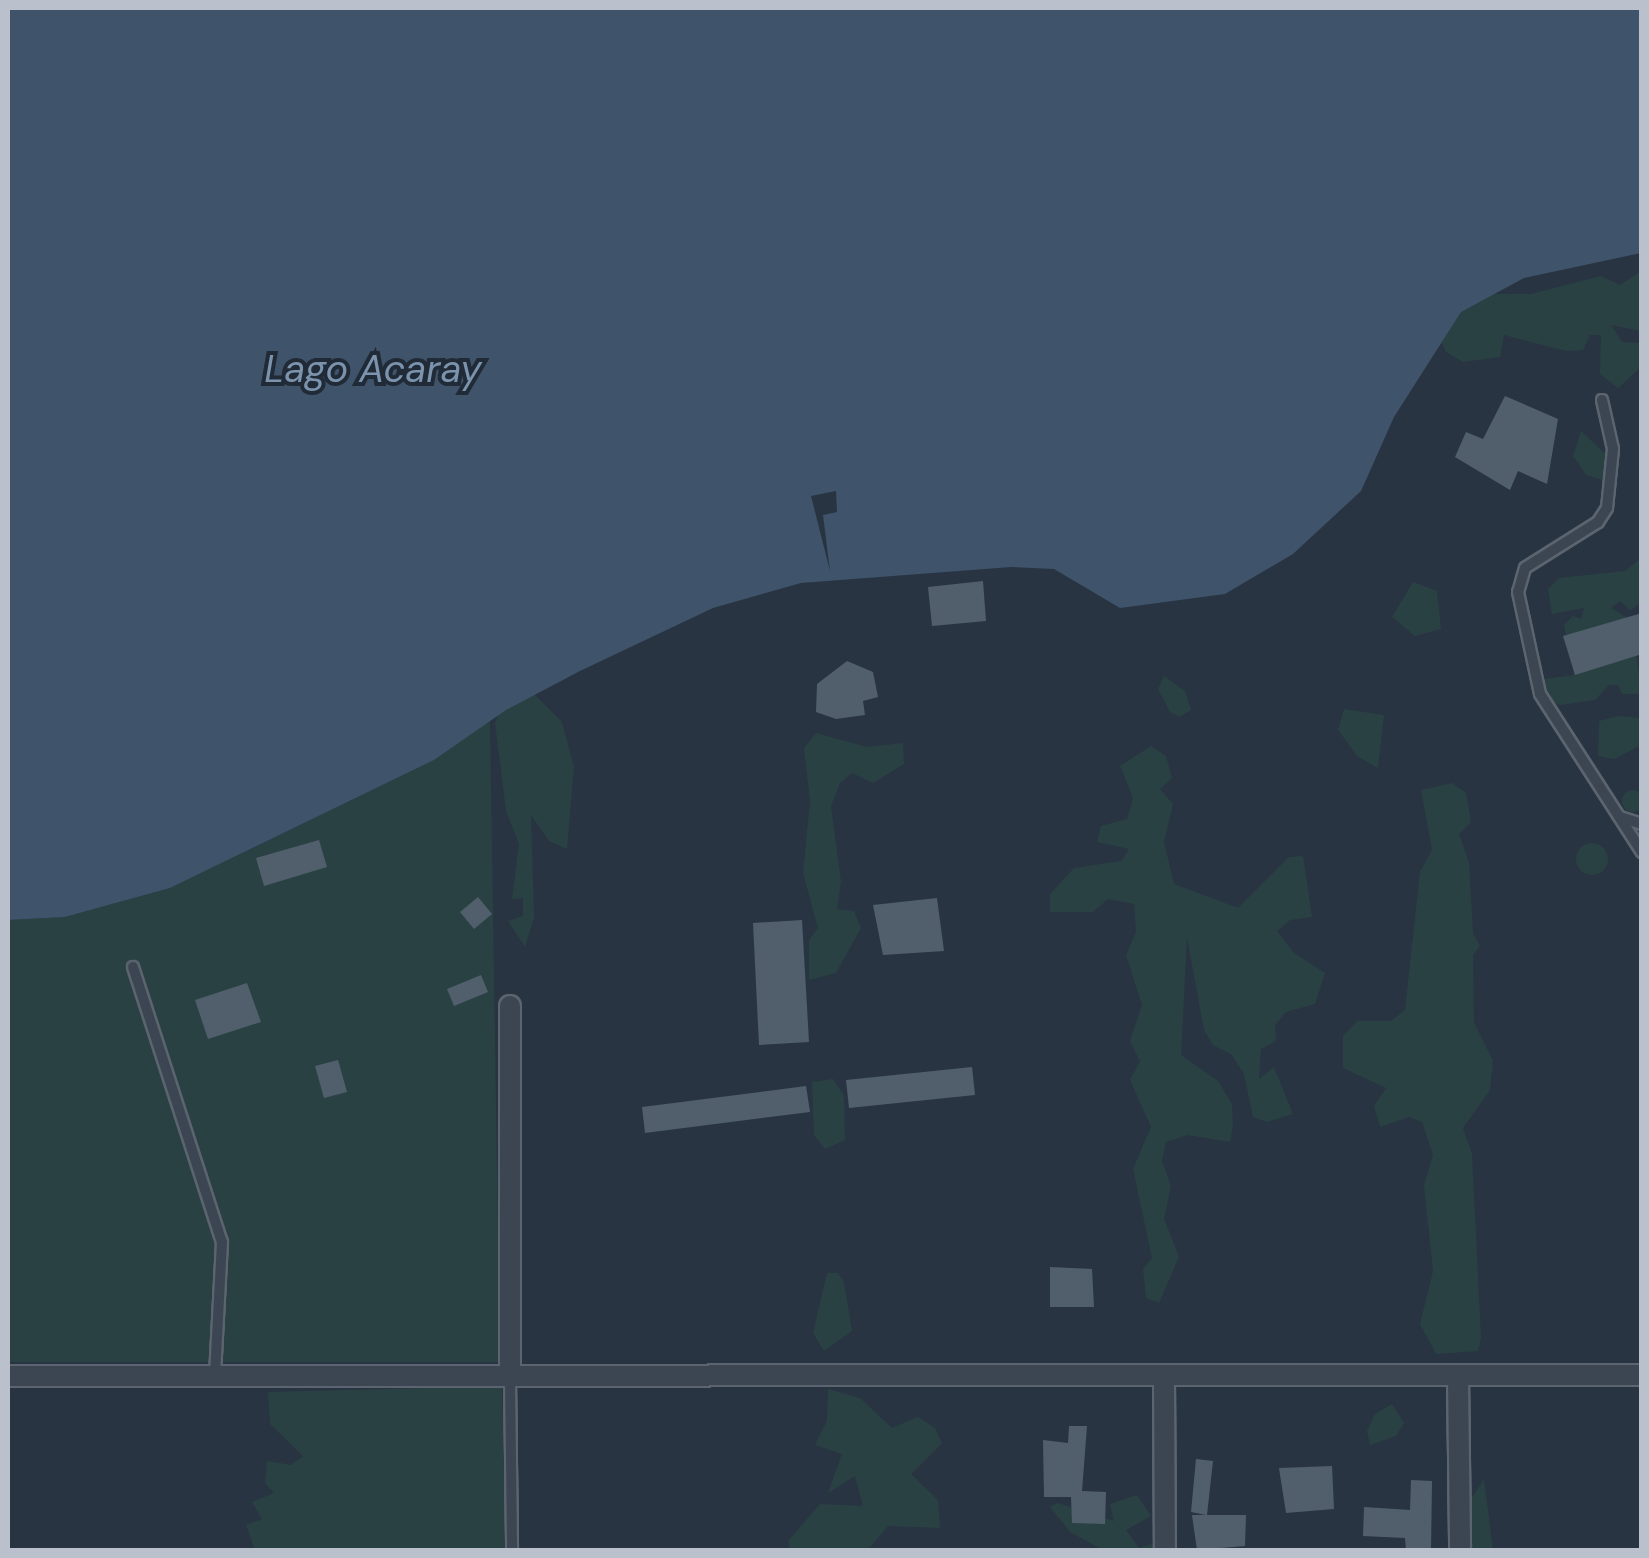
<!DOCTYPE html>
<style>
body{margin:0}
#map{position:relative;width:1649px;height:1558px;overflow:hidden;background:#283442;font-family:"DM Sans",sans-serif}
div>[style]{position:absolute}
.green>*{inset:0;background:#2a4143}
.round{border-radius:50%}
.water>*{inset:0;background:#3f536a}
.pier>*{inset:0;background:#283442}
.building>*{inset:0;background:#515f6d}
.roads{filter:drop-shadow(2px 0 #5b646f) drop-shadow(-2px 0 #5b646f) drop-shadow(0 2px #5b646f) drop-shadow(0 -2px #5b646f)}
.service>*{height:10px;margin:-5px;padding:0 5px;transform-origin:5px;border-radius:5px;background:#3c4652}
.minor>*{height:20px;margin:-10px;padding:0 10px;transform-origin:10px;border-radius:10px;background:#3c4652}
span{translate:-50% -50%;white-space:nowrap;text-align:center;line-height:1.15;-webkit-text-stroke:8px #212b37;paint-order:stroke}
.water-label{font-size:38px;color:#7b93ad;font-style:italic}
.frame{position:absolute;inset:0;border:10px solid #bac1cc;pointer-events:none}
</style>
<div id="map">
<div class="green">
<div style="clip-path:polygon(1641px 271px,1641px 331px,1611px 325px,1622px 342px,1641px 343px,1641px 367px,1618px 388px,1600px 374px,1601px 335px,1590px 335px,1583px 350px,1566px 351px,1504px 335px,1500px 357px,1463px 362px,1446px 352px,1437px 333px,1475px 294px,1531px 294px,1601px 276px,1620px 285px)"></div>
<div style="clip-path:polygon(1581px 431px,1615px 463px,1606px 481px,1586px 475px,1573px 456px)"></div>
<div style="clip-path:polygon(1641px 558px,1641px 603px,1630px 610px,1620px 601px,1611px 608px,1633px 621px,1641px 694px,1622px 694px,1618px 685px,1609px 685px,1595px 700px,1560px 705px,1535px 696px,1537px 680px,1574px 675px,1564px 625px,1573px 616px,1581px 619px,1584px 608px,1552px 614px,1548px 589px,1559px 578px,1625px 571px)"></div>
<div style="clip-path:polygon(1413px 582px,1437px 591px,1441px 629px,1415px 636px,1392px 617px)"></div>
<div style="clip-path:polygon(1164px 676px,1185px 691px,1191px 710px,1179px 717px,1170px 712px,1158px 689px)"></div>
<div style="clip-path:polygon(530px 690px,562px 722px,574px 767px,567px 849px,549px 841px,531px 815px,534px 918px,525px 947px,508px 921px,523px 916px,523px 898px,512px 899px,519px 844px,506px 811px,495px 723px,503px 703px)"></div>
<div style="clip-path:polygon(1344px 709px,1384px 715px,1378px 768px,1357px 756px,1338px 730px)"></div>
<div style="clip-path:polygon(1618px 716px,1641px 718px,1641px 745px,1614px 759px,1598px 756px,1599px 721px)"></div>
<div style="clip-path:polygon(490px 720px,500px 1362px,8px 1362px,8px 920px,65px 917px,170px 888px,434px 760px)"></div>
<div style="clip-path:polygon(816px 733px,867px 747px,903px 743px,904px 764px,873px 783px,852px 773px,840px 783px,831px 806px,841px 882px,837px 909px,854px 911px,861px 928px,836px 973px,809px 980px,809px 940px,818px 928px,803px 873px,810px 801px,804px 748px)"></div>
<div style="clip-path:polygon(1151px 746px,1166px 756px,1172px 778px,1160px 789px,1173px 804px,1164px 842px,1174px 884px,1238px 908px,1289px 857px,1303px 856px,1312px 917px,1290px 920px,1277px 931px,1294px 953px,1325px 973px,1315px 1004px,1286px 1012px,1275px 1025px,1276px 1041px,1261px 1049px,1259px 1079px,1274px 1067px,1293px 1114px,1267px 1122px,1253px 1117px,1244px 1074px,1231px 1054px,1213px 1045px,1204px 1030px,1187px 937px,1181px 1055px,1218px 1081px,1232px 1104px,1233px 1125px,1230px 1142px,1188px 1135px,1166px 1142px,1162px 1161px,1171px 1186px,1164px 1219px,1179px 1257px,1159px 1303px,1146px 1298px,1143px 1269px,1152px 1258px,1133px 1169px,1151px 1127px,1130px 1080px,1140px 1061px,1130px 1041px,1142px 1005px,1126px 955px,1136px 932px,1134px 904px,1108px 899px,1093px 912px,1050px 912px,1050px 894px,1074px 868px,1121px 861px,1129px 849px,1097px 842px,1101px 826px,1127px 819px,1133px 798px,1120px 766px)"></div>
<div style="clip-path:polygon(1452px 783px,1466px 793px,1471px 822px,1459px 834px,1469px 862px,1473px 933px,1480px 946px,1473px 955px,1474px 1022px,1493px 1061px,1490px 1090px,1463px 1128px,1472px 1154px,1481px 1338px,1478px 1351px,1436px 1354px,1420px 1324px,1433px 1271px,1424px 1185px,1433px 1155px,1422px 1122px,1409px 1117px,1380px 1127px,1374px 1106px,1386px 1088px,1343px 1068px,1343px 1036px,1357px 1021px,1391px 1021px,1405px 1010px,1420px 872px,1432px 850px,1421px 790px)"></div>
<div class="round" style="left:1622px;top:790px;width:22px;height:22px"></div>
<div class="round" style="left:1576px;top:843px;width:32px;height:32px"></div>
<div style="clip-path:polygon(833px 1079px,844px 1095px,845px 1140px,825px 1149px,814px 1135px,812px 1082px)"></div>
<div style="clip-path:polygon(827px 1273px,838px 1273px,844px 1282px,852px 1331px,824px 1351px,813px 1333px)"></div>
<div style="clip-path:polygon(502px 1386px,506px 1550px,255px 1550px,246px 1525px,262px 1519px,252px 1502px,274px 1493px,265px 1483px,267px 1461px,291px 1465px,303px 1456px,270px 1424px,268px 1392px)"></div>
<div style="clip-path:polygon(828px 1389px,860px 1398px,892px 1428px,918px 1417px,935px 1428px,942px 1443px,911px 1474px,938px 1500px,940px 1528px,888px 1526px,868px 1550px,790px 1550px,788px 1541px,820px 1504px,863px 1506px,855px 1476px,828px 1493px,842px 1454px,815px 1445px,827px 1421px)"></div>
<div style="clip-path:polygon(1392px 1404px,1404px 1423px,1396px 1436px,1370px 1445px,1367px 1431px,1375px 1414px)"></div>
<div style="clip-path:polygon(1484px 1479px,1493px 1550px,1464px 1550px,1471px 1499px)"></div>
<div style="clip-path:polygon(1137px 1495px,1151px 1516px,1126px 1530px,1139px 1548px,1152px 1544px,1160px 1550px,1103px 1550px,1070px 1532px,1050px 1507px,1058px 1503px,1114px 1521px,1110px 1504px)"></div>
</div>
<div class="water">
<div style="clip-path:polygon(8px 8px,1641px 8px,1641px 253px,1524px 278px,1461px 312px,1394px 417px,1361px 491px,1293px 554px,1225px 594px,1120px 608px,1054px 569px,1011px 567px,801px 583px,713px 608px,580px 671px,506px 710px,434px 760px,170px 888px,65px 917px,8px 920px)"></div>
</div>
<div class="pier">
<div style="clip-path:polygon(836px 491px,837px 512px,823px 515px,830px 571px,811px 496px)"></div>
</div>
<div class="building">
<div style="clip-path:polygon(1505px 396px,1558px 419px,1547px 484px,1518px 471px,1510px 490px,1455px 457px,1466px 432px,1483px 439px)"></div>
<div style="clip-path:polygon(983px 581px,986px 621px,932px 626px,928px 587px)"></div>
<div style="clip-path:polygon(1642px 613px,1642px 654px,1575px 675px,1563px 636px)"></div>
<div style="clip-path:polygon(847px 661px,873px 672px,878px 697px,863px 701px,865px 715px,836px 719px,816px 712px,817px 684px)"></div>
<div style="clip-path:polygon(319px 840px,327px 867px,264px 886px,256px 858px)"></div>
<div style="clip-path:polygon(478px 897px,492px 914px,474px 929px,460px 912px)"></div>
<div style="clip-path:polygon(937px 898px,944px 951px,883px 955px,873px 905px)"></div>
<div style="clip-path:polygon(802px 920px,809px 1042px,759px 1045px,753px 923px)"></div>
<div style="clip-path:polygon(481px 975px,488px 992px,454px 1006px,447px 989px)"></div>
<div style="clip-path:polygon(247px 983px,261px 1022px,208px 1039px,195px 1000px)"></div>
<div style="clip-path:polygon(338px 1060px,347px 1092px,324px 1098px,315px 1066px)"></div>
<div style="clip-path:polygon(972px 1067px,975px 1095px,849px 1108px,846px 1080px)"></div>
<div style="clip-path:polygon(806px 1086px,810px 1112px,645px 1133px,642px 1107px)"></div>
<div style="clip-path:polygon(1050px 1267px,1092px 1269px,1094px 1307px,1050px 1307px)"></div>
<div style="clip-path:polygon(1069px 1426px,1087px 1426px,1082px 1491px,1106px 1492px,1105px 1524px,1072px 1523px,1071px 1497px,1044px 1497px,1043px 1440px,1068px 1443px)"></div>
<div style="clip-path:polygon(1196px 1459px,1213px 1461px,1207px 1515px,1246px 1515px,1245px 1546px,1197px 1550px,1192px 1515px,1206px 1515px,1191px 1512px)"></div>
<div style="clip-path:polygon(1332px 1466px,1334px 1509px,1286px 1513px,1279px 1468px)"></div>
<div style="clip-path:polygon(1411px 1480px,1432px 1481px,1431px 1550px,1406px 1550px,1405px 1538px,1363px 1536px,1364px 1507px,1410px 1510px)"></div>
</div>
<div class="roads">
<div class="service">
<div style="left:1602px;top:400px;width:50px;rotate:77.3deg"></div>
<div style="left:1613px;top:449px;width:59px;rotate:95.8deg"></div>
<div style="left:1607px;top:508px;width:17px;rotate:123deg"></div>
<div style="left:1598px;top:522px;width:86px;rotate:147.8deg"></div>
<div style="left:1525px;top:568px;width:25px;rotate:106deg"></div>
<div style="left:1518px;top:592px;width:104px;rotate:77.8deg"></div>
<div style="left:1540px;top:694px;width:188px;rotate:57.2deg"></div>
<div style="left:1620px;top:817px;width:23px;rotate:18deg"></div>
<div style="left:133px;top:967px;width:289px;rotate:72.1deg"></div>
<div style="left:222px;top:1242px;width:134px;rotate:93deg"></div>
<div style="left:510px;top:1378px;width:172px;rotate:89.3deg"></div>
</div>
<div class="minor">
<div style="left:510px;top:1006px;width:372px;rotate:90deg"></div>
<div style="left:1164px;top:1375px;width:175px;rotate:89.7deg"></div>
<div style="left:8px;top:1376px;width:1634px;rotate:-0.04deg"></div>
<div style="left:1458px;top:1376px;width:174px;rotate:89.3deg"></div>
</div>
</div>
<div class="water-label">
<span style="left:373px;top:370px">Lago Acaray</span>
</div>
<div class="frame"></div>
</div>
